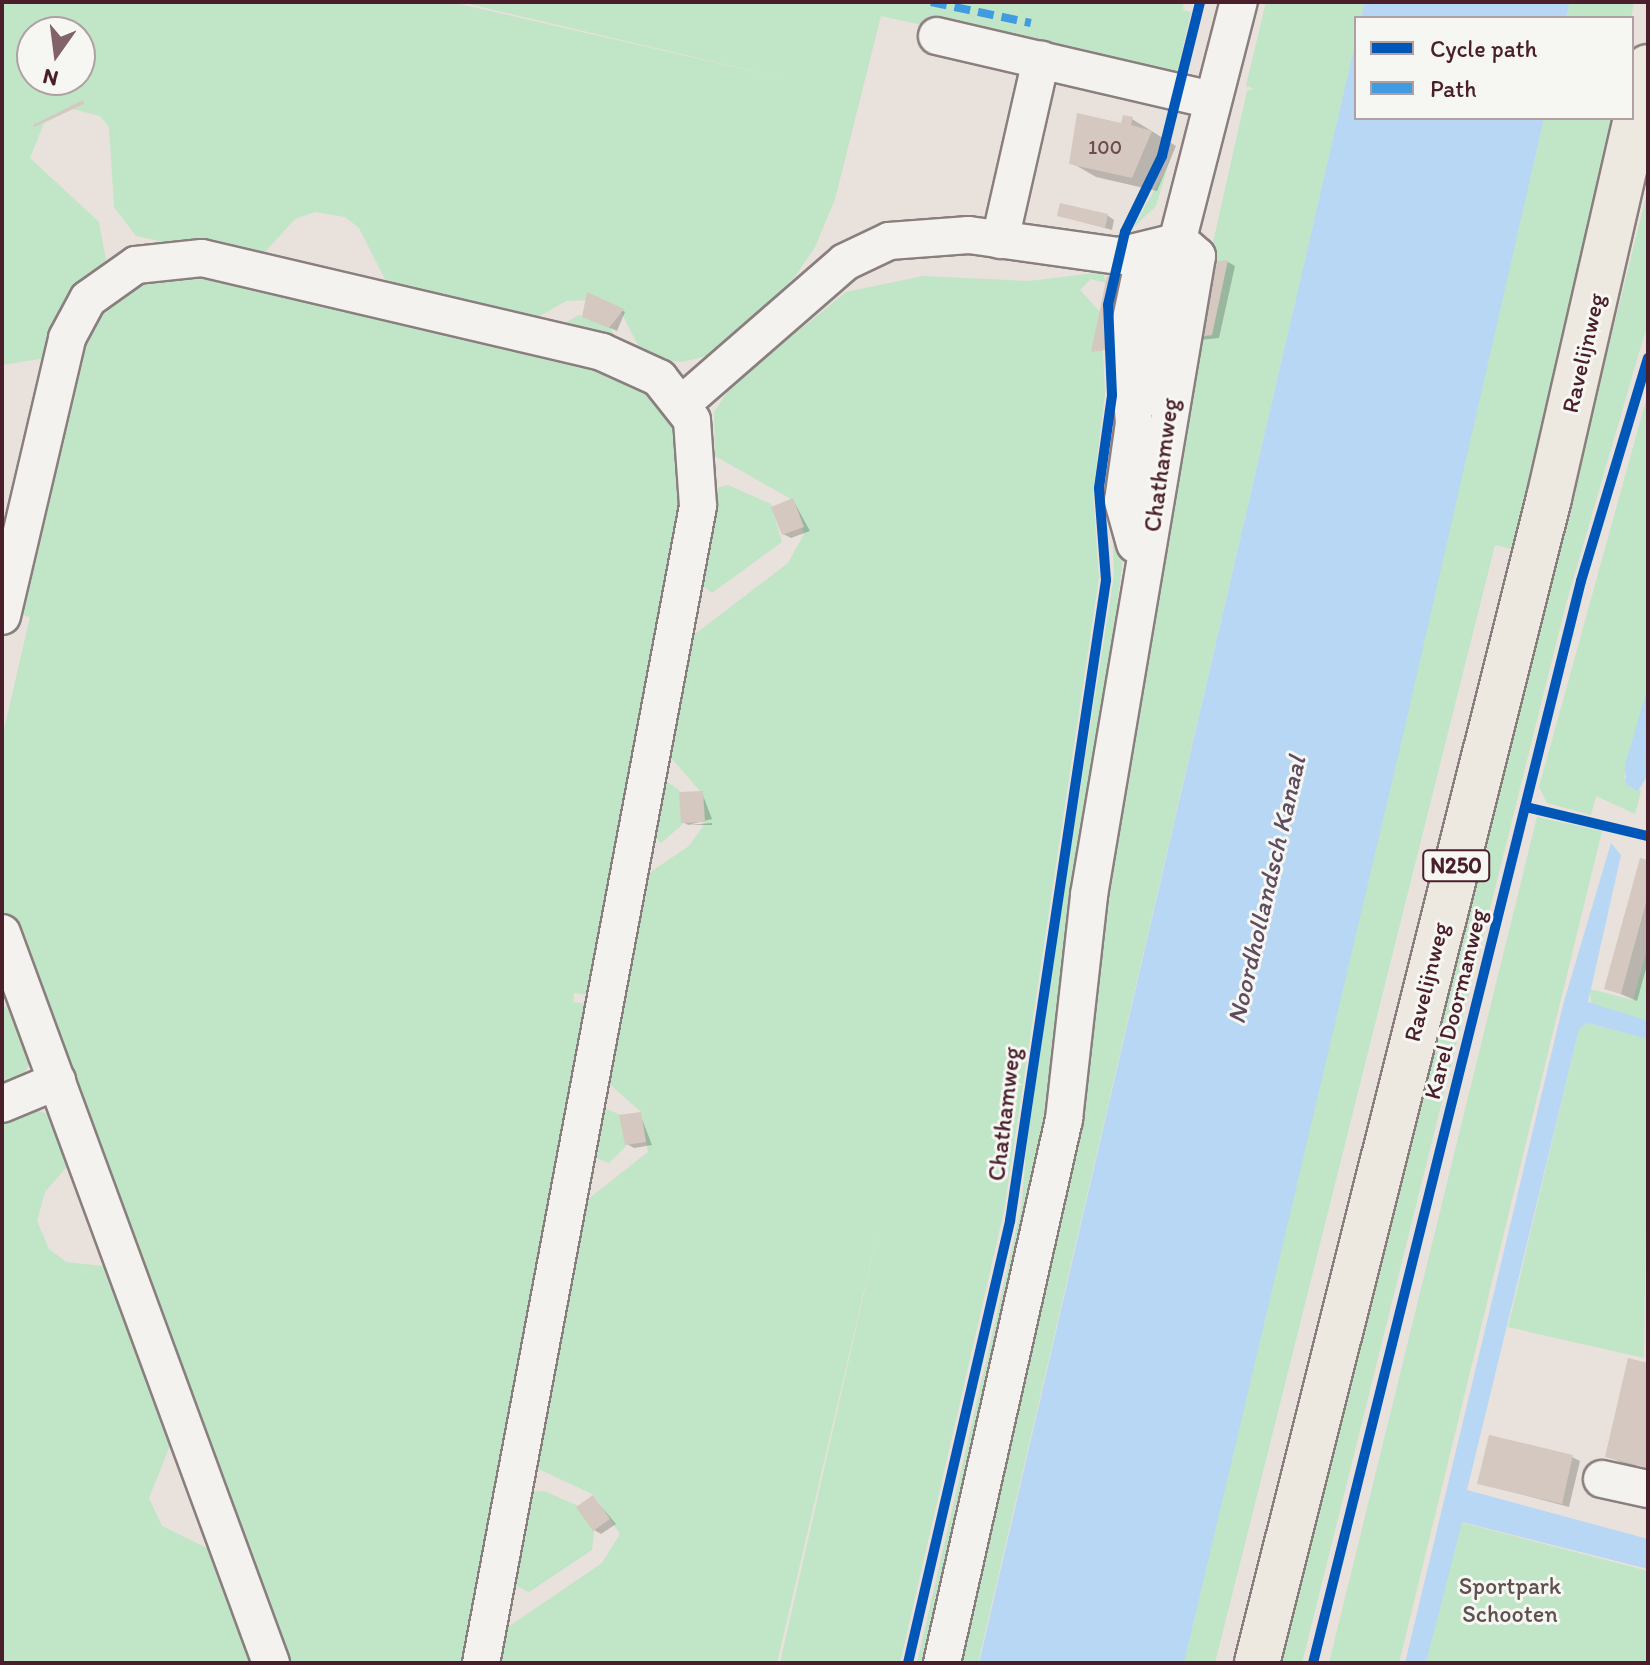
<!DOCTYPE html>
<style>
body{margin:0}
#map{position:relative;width:1650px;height:1665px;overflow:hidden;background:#e9e1db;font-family:Itim,sans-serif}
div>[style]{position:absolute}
.green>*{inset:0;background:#c0e5c7}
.water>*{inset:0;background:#b7d7f4}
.shadow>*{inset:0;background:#0003}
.building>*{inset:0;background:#d5c8c0}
.roads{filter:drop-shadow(2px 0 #8a7e7e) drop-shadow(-2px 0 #8a7e7e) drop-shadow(0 2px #8a7e7e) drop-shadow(0 -2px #8a7e7e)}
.minor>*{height:36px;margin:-18px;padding:0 18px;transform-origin:18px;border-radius:18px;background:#f3f2ef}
.major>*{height:44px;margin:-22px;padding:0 22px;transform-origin:22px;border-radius:22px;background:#ede8e0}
.quiet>*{height:8px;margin-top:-4px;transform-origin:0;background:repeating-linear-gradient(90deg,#409be1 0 16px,transparent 0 24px)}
.cycleway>*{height:10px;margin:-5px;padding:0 5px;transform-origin:5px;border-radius:5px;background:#0057b8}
span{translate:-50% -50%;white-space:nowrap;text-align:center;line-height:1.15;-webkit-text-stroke:6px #f6f6f2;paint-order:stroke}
.number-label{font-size:20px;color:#6d4950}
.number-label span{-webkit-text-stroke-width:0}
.shield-label span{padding:2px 6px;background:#f6f6f2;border:2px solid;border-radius:6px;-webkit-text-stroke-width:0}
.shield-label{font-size:22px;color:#4a1f2b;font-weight:700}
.street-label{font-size:24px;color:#4a1f2b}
.park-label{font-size:24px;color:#5f514e}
.water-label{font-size:26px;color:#604c60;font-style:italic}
.frame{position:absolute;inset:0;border:4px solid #4a1f2b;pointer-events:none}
.legend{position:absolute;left:1354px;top:16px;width:280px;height:104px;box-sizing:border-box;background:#f6f6f2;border:2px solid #b1a0a2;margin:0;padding:10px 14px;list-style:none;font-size:24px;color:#4a1f2b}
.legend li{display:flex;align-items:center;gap:16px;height:40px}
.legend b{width:40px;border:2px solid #b1a0a2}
.north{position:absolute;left:16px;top:16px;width:80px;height:80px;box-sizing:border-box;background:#f6f6f2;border:2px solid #b1a0a2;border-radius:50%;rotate:194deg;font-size:22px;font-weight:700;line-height:32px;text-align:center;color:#4a1f2b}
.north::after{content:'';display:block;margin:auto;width:28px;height:36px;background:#826369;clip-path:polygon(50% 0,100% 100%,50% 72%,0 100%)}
</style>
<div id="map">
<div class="green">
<div style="clip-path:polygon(evenodd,2px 2px,451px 2px,796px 81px,460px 2px,1184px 2px,1183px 10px,1191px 12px,1175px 81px,881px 16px,835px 199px,815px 247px,794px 278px,729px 339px,710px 355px,682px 362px,644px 357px,620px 310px,588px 300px,566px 301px,531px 321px,389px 287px,359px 228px,345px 217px,315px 212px,295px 219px,262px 255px,247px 260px,136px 236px,114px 207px,109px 127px,100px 116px,73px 109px,44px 123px,30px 158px,99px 222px,106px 260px,46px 358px,2px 365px,2px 2px,32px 32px,80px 32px,80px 80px,32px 80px,32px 32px)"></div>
<div style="clip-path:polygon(1266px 2px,1365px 2px,978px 1663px,958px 1663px,1071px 1164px,1098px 938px,1205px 278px,1247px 91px,1254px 89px,1246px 86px)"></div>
<div style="clip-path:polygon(1570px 2px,1634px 2px,1631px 18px,1566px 18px)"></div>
<div style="clip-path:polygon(1544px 118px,1611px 118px,1567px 321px,1512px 549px,1495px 545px,1215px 1663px,1184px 1663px)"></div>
<div style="clip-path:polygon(1172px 152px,1156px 206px,1133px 228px,1164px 173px)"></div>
<div style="clip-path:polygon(1648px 189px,1648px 322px,1566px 604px,1302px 1663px,1280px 1663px)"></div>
<div style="clip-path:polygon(183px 268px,625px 372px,668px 408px,688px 457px,598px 996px,574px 993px,573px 1002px,597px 1006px,472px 1663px,280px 1663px,2px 911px,2px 738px,30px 617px,11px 612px,75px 344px,121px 289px)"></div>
<div style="clip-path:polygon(1103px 272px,1106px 283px,1091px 279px,1080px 290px,1101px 313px,1105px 393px,1093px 493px,1099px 578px,1004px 1211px,900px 1663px,780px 1663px,881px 1218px,777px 1663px,489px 1663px,505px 1629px,602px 1563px,620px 1534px,594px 1495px,532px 1466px,583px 1203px,648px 1152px,641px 1112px,604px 1079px,643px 877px,689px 846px,703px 826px,700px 791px,666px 752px,690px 638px,788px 563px,804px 534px,791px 499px,715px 456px,714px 412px,731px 386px,846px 292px,923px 276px,1029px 281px)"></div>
<div style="clip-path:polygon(579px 315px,610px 327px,617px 340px,562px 325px)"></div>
<div style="clip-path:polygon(1648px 393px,1648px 686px,1624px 777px,1641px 791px,1635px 814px,1596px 796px,1591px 815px,1547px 803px,1539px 787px)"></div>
<div style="clip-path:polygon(1110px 457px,1119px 459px,1124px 552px,1050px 1108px,927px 1663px,917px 1663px,1021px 1209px,1031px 1101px,1114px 576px)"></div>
<div style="clip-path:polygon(728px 485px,771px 504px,782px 542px,712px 593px,698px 582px,712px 489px)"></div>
<div style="clip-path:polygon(663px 779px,679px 790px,683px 824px,661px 843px,650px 833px)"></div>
<div style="clip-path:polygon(1537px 817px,1602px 831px,1399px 1663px,1329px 1663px)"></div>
<div style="clip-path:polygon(1648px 946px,1648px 1021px,1591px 1006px,1590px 989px,1633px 1000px)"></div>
<div style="clip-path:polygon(2px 1005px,15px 1010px,33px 1057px,19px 1084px,2px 1094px)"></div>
<div style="clip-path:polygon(1588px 1023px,1648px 1039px,1644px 1358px,1508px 1327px,1579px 1029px)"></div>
<div style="clip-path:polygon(601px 1107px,621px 1115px,626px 1146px,609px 1163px,591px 1156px)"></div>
<div style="clip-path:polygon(31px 1108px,50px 1115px,70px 1163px,45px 1192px,37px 1221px,49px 1249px,66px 1262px,111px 1267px,173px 1438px,149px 1498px,162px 1526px,215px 1552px,253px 1663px,2px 1663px,2px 1112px)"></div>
<div style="clip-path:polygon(544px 1491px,576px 1505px,594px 1531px,592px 1550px,529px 1592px,512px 1584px,530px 1492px)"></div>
<div style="clip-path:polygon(1460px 1522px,1648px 1571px,1648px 1663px,1426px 1663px)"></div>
</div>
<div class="water">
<div style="clip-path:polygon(1365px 2px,1570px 2px,1566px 18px,1361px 18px)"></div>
<div style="clip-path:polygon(1356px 40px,1356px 118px,1544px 118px,1403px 735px,1184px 1663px,979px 1663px)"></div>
<div style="clip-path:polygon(1648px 686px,1648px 775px,1638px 791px,1626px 784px,1625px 765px)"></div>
<div style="clip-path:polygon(1611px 843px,1621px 855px,1588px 1002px,1648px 1021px,1648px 1039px,1588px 1023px,1579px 1029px,1467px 1490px,1648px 1539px,1648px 1569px,1462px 1522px,1426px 1663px,1405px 1663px,1563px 1005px)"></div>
</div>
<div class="shadow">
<div style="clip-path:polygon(1132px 119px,1176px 146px,1157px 191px,1096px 177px,1072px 163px)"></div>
<div style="clip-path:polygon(1059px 215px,1107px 215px,1114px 220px,1112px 230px)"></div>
<div style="clip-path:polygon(1228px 262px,1235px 266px,1219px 338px,1093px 351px,1109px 278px)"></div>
<div style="clip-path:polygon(618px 308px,625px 312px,617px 331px,592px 320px)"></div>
<div style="clip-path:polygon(793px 500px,810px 531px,791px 538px,783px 534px)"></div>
<div style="clip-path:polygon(702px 793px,712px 819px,688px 825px,683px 822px)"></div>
<div style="clip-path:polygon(712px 823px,712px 825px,688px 825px)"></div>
<div style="clip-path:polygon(1648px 862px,1648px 962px,1637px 1001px,1607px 988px)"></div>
<div style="clip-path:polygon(640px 1114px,652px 1145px,634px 1148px,627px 1144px)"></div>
<div style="clip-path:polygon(1648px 1365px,1648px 1466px,1631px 1461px,1648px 1474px,1607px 1456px)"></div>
<div style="clip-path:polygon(1572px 1457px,1580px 1461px,1569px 1507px,1479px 1483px)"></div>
<div style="clip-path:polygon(593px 1497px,616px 1524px,601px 1534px,594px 1530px)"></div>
</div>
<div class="building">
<div style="clip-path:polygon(83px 100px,84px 104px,34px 127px,33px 125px)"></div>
<div style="clip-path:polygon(1077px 113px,1121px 123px,1123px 115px,1133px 117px,1131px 125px,1152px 131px,1132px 178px,1069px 164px)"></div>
<div style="clip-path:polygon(1060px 203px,1108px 214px,1105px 228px,1057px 216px)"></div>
<div style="clip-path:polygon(1228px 260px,1212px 335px,1091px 352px,1107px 276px)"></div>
<div style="clip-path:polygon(587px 292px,624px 309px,609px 328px,582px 317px)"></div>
<div style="clip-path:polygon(793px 498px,804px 527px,782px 535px,771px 507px)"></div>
<div style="clip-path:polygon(703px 791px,705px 822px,681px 823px,679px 792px)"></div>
<div style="clip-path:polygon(1640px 858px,1648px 860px,1648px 895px,1621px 994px,1604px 989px)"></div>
<div style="clip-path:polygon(641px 1112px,646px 1142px,625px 1145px,619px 1115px)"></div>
<div style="clip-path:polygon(1628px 1358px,1648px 1363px,1648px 1468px,1605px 1457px)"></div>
<div style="clip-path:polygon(1489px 1435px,1573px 1455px,1562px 1504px,1477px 1484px)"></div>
<div style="clip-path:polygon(593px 1495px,610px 1519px,593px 1531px,576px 1507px)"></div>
</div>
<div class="roads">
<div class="minor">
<div style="left:937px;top:36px;width:283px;rotate:13.1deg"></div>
<div style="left:1000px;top:240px;width:185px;rotate:-77.2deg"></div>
<div style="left:1153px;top:397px;width:69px;rotate:-88.3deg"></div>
<div style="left:1155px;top:328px;width:337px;rotate:-75.6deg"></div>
<div style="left:683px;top:403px;width:215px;rotate:-41deg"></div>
<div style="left:845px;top:262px;width:49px;rotate:-25.5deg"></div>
<div style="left:889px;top:241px;width:80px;rotate:-4.3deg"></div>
<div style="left:969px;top:235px;width:151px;rotate:8deg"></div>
<div style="left:1119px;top:256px;width:63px;rotate:-13.8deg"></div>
<div style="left:1135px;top:544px;width:45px;rotate:-105.6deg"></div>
<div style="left:1123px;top:501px;width:79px;rotate:-82deg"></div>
<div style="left:1134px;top:423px;width:85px;rotate:-94.7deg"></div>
<div style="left:1127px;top:338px;width:87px;rotate:-78deg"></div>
<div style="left:2px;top:616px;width:285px;rotate:-76.8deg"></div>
<div style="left:67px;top:338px;width:44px;rotate:-61.7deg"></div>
<div style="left:88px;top:299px;width:59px;rotate:-35.3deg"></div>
<div style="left:136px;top:265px;width:66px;rotate:-6.1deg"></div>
<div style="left:202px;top:258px;width:411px;rotate:13.2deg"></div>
<div style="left:602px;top:352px;width:63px;rotate:24.5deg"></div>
<div style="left:659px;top:378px;width:53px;rotate:51.8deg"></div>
<div style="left:692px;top:420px;width:86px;rotate:86deg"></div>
<div style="left:698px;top:506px;width:1177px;rotate:100.62deg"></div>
<div style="left:2px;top:933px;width:778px;rotate:69.77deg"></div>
<div style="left:2px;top:1104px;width:60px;rotate:-22.7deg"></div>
<div style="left:1602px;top:1479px;width:47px;rotate:12.3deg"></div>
<div style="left:942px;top:1663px;width:558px;rotate:-77.36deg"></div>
<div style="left:1064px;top:1119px;width:225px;rotate:-83.6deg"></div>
<div style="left:1089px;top:895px;width:648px;rotate:-80.41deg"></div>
<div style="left:1197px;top:256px;width:23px;rotate:-139deg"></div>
</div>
<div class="major">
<div style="left:1257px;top:1663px;width:1201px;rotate:-75.93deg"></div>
<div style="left:1549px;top:498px;width:442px;rotate:-77.1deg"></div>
</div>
</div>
<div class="quiet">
<div style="left:931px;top:2px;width:102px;rotate:11.9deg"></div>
</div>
<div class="cycleway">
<div style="left:1526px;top:807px;width:125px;rotate:13.4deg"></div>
<div style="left:908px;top:1663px;width:454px;rotate:-77deg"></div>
<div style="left:1010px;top:1221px;width:648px;rotate:-81.48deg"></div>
<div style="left:1106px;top:580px;width:92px;rotate:-94.4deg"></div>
<div style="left:1099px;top:488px;width:94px;rotate:-82deg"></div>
<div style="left:1112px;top:395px;width:90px;rotate:-92.5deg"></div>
<div style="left:1108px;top:305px;width:75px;rotate:-76.9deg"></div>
<div style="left:1125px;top:232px;width:85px;rotate:-64deg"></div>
<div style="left:1162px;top:156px;width:159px;rotate:-76.1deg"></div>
<div style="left:1313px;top:1663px;width:1115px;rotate:-76.09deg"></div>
<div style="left:1581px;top:581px;width:233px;rotate:-73.3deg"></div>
</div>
<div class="number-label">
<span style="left:1105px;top:147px">100</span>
</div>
<div class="shield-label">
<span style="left:1456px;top:866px">N250</span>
</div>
<div class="street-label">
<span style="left:1583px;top:353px;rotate:-77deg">Ravelijnweg</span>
<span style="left:1161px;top:465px;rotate:-82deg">Chathamweg</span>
<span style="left:1426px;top:982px;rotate:-76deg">Ravelijnweg</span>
<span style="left:1455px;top:1004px;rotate:-76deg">Karel Doormanweg</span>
<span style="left:1004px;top:1114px;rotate:-83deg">Chathamweg</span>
</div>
<div class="park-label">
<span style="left:1510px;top:1600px">Sportpark<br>Schooten</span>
</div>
<div class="water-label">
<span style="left:1267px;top:890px;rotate:-77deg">Noordhollandsch Kanaal</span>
</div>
<div class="frame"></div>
<ul class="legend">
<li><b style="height:10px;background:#0057b8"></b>Cycle path</li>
<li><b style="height:10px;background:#409be1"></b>Path</li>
</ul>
<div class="north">N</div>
</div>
